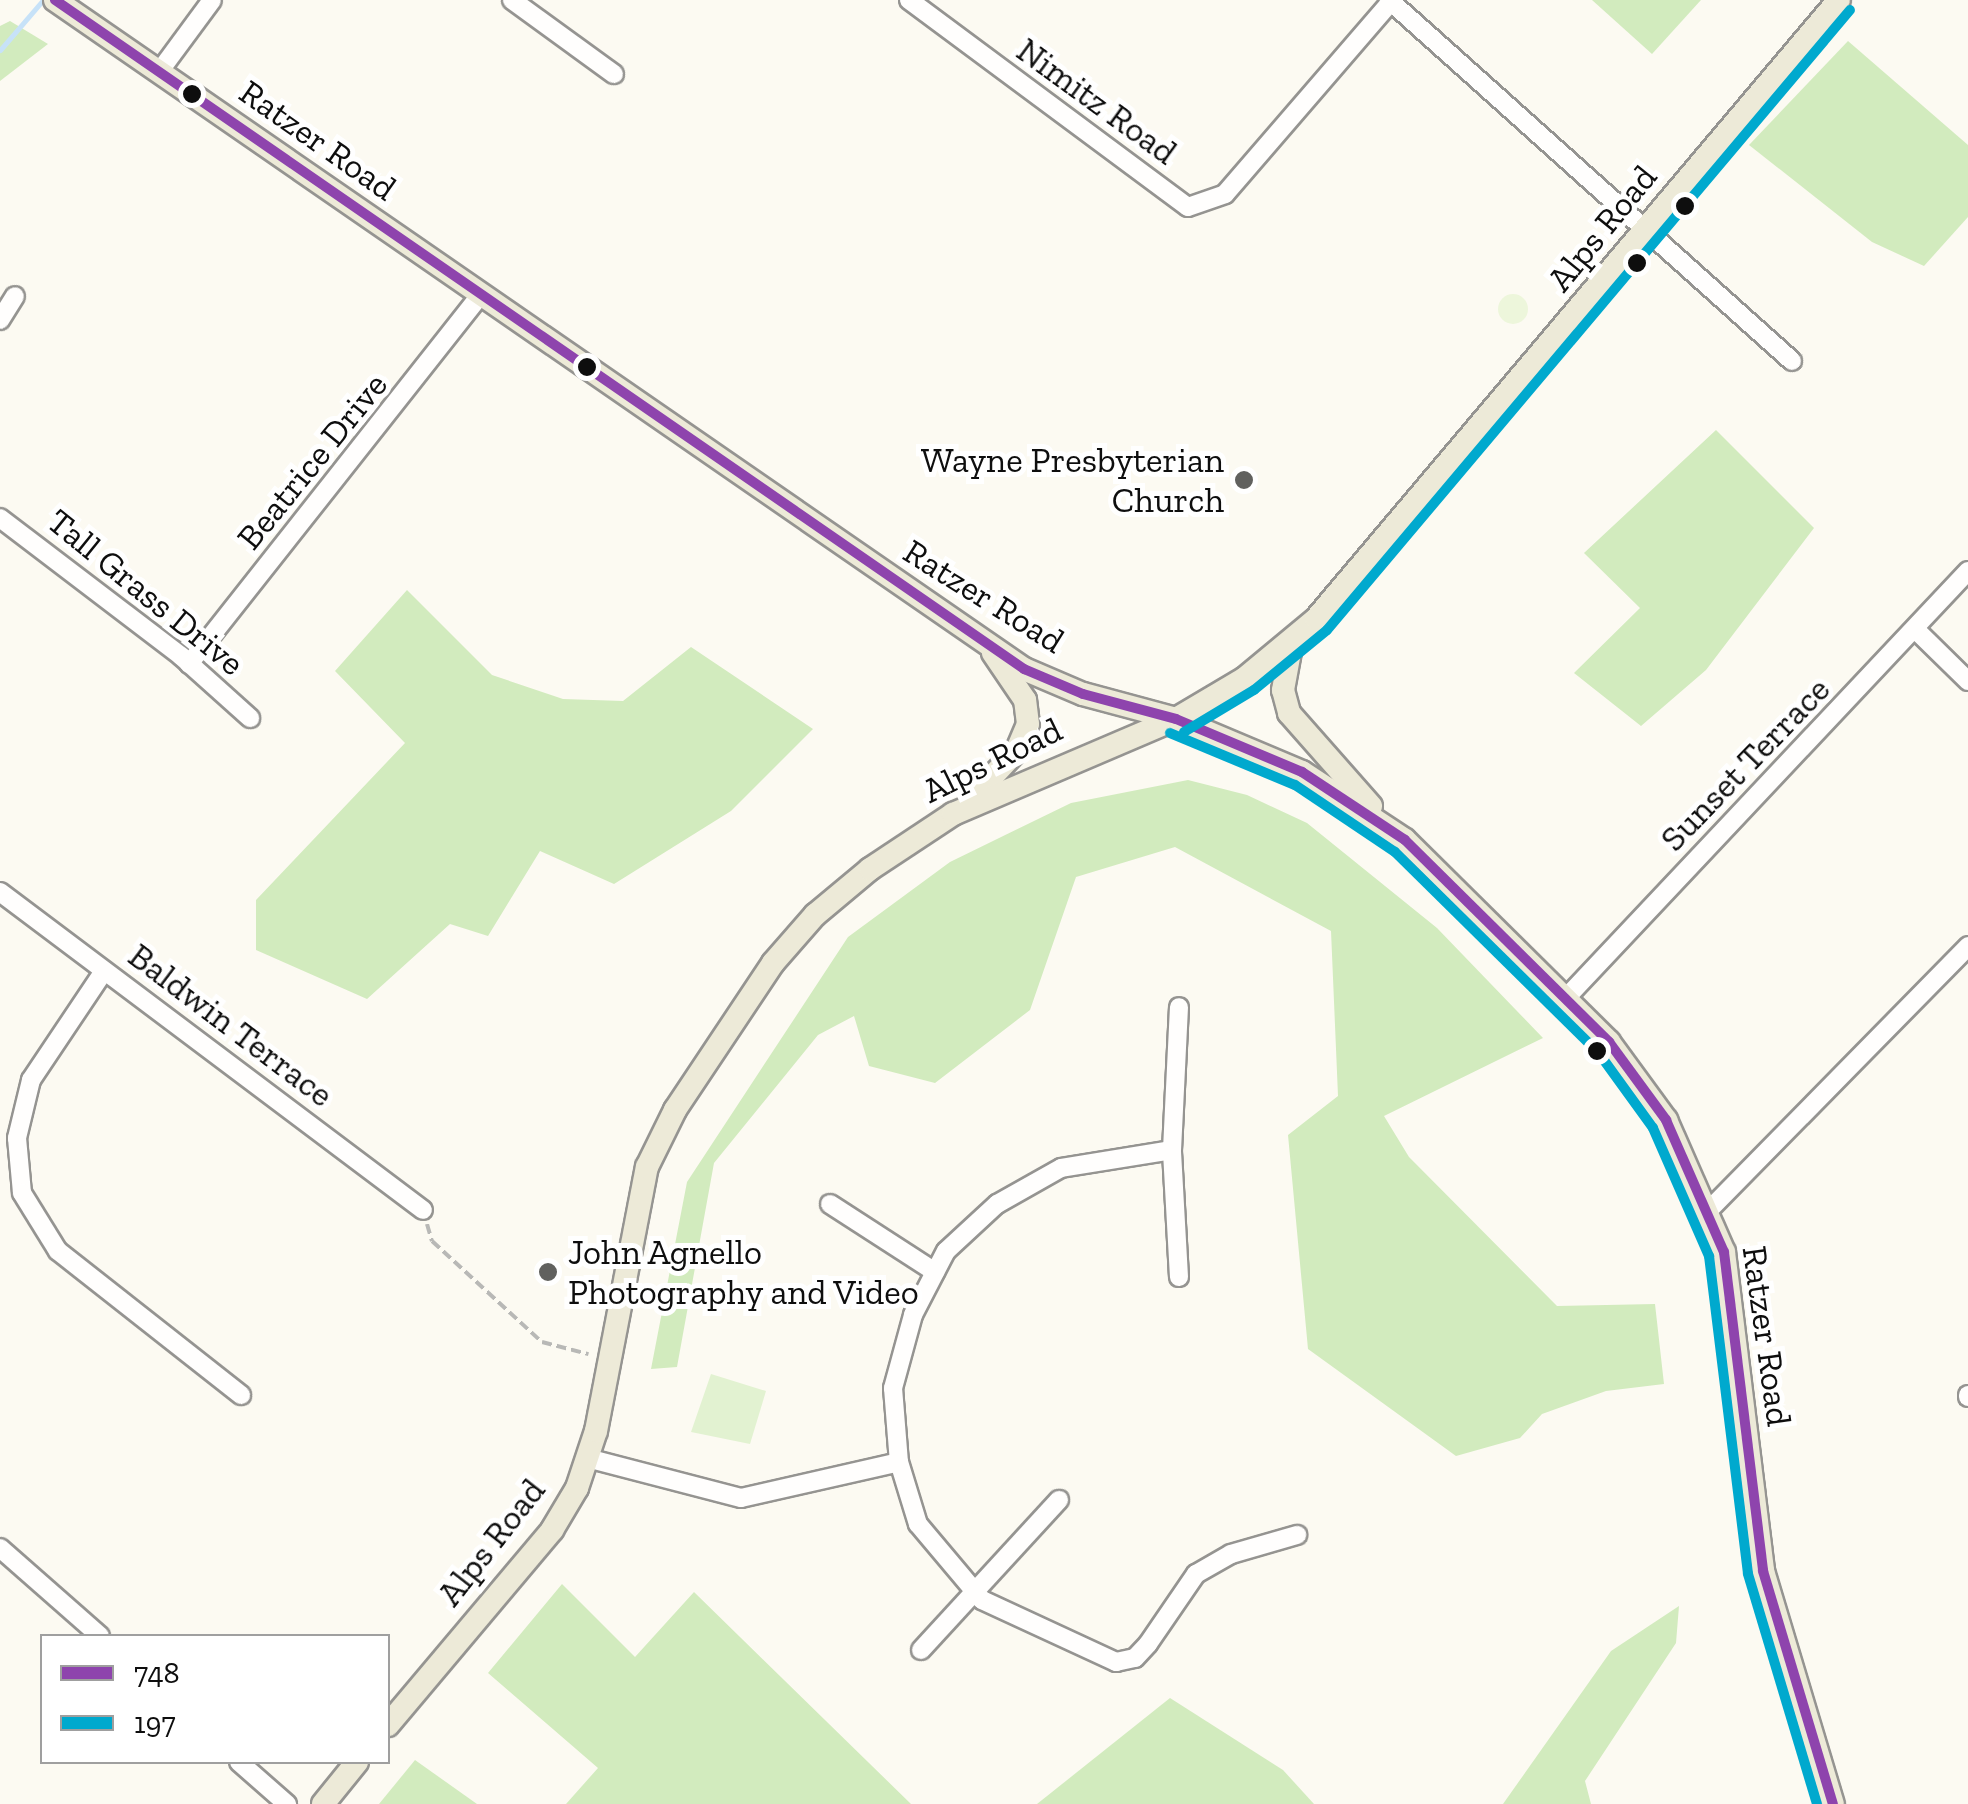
<!DOCTYPE html>
<style>
body{margin:0}
#map{position:relative;width:1968px;height:1804px;overflow:hidden;background:#fcfaf2;font-family:"Zilla Slab",serif}
div>[style]{position:absolute}
.green>*{inset:0;background:#e2f2d1}
.forest>*{inset:0;background:#d2ebbe}
.pitch>*{inset:0;background:#edf6db}
.round{border-radius:50%}
.stream>*{height:5px;margin:-2.5px;padding:0 2.5px;transform-origin:2.5px;border-radius:2.5px;background:#c7e2f8}
.path>*{height:4px;margin-top:-2px;transform-origin:0;background:repeating-linear-gradient(90deg,#b8b8b6 0 10px,transparent 0 15px)}
.roads{filter:drop-shadow(2px 0 #959491) drop-shadow(-2px 0 #959491) drop-shadow(0 2px #959491) drop-shadow(0 -2px #959491)}
.minor>*{height:18px;margin:-9px;padding:0 9px;transform-origin:9px;border-radius:9px;background:#fffefd}
.major>*{height:22px;margin:-11px;padding:0 11px;transform-origin:11px;border-radius:11px;background:#edead8}
.bus-1>*{height:10px;margin:-5px;padding:0 5px;transform-origin:5px;border-radius:5px;background:#8e44ad}
.bus-2>*{height:10px;margin:-5px;padding:0 5px;transform-origin:5px;border-radius:5px;background:#00a9ce}
.dots>*{width:28px;height:28px;translate:-50% -50%;box-sizing:border-box;border:5px solid #fff;border-radius:50%}
span{translate:-50% -50%;white-space:nowrap;text-align:center;line-height:1.15;-webkit-text-stroke:10px #fff;paint-order:stroke}
.street-label{font-size:35px;color:#0e0e0e}
.poi-label{font-size:35px;color:#0e0e0e}
.right{translate:-100% -50%;text-align:right}
.left{translate:0 -50%;text-align:left}
.legend{position:absolute;left:40px;top:1634px;width:350px;height:130px;box-sizing:border-box;background:#fff;border:2px solid #9f9f9f;margin:0;padding:12px 18px;list-style:none;font-size:30px;color:#0e0e0e}
.legend li{display:flex;align-items:center;gap:20px;height:50px}
.legend b{width:50px;border:2px solid #9f9f9f}
</style>
<div id="map">
<div class="green">
<div style="clip-path:polygon(711px 1374px,766px 1391px,750px 1444px,691px 1432px)"></div>
</div>
<div class="forest">
<div style="clip-path:polygon(1592px 0,1701px 0,1652px 54px)"></div>
<div style="clip-path:polygon(10px 21px,48px 44px,0 81px,0 26px)"></div>
<div style="clip-path:polygon(1848px 41px,1968px 145px,1968px 217px,1924px 266px,1872px 242px,1749px 145px)"></div>
<div style="clip-path:polygon(1716px 430px,1814px 528px,1706px 670px,1641px 726px,1574px 673px,1640px 608px,1584px 553px)"></div>
<div style="clip-path:polygon(407px 590px,492px 675px,563px 699px,623px 701px,691px 647px,813px 729px,731px 811px,614px 884px,540px 851px,488px 936px,450px 924px,367px 999px,256px 950px,256px 900px,405px 743px,335px 671px)"></div>
<div style="clip-path:polygon(1188px 780px,1247px 795px,1307px 823px,1437px 928px,1543px 1038px,1384px 1116px,1409px 1157px,1557px 1306px,1655px 1304px,1664px 1384px,1606px 1391px,1542px 1414px,1520px 1438px,1456px 1456px,1308px 1349px,1288px 1135px,1338px 1096px,1331px 931px,1175px 847px,1076px 877px,1030px 1010px,935px 1083px,869px 1066px,854px 1016px,818px 1035px,714px 1163px,677px 1367px,651px 1369px,687px 1182px,848px 937px,950px 862px,1071px 803px)"></div>
<div style="clip-path:polygon(562px 1584px,635px 1657px,694px 1592px,911px 1804px,566px 1804px,598px 1768px,488px 1673px)"></div>
<div style="clip-path:polygon(1679px 1606px,1676px 1643px,1585px 1781px,1591px 1804px,1503px 1804px,1611px 1651px)"></div>
<div style="clip-path:polygon(1170px 1698px,1283px 1770px,1314px 1804px,1037px 1804px)"></div>
<div style="clip-path:polygon(415px 1760px,477px 1804px,379px 1804px)"></div>
</div>
<div class="pitch">
<div class="round" style="left:1498px;top:294px;width:30px;height:30px"></div>
</div>
<div class="stream">
<div style="left:0;top:50px;width:66px;rotate:-49.3deg"></div>
</div>
<div class="path">
<div style="left:427px;top:1224px;width:18px;rotate:74deg"></div>
<div style="left:432px;top:1241px;width:149px;rotate:42.6deg"></div>
<div style="left:542px;top:1342px;width:48px;rotate:14.6deg"></div>
</div>
<div class="roads">
<div class="minor">
<div style="left:512px;top:0;width:126px;rotate:36deg"></div>
<div style="left:909px;top:0;width:347px;rotate:36.6deg"></div>
<div style="left:1188px;top:207px;width:39px;rotate:-19deg"></div>
<div style="left:1225px;top:194px;width:254px;rotate:-49.2deg"></div>
<div style="left:1389px;top:0;width:541px;rotate:41.85deg"></div>
<div style="left:159px;top:72px;width:89px;rotate:-53.6deg"></div>
<div style="left:0;top:320px;width:28px;rotate:-58deg"></div>
<div style="left:0;top:518px;width:228px;rotate:37.3deg"></div>
<div style="left:181px;top:656px;width:93px;rotate:41.9deg"></div>
<div style="left:1916px;top:630px;width:73px;rotate:44.4deg"></div>
<div style="left:189px;top:664px;width:469px;rotate:-51.7deg"></div>
<div style="left:0;top:892px;width:529px;rotate:36.93deg"></div>
<div style="left:104px;top:971px;width:131px;rotate:123.8deg"></div>
<div style="left:31px;top:1080px;width:60px;rotate:103.6deg"></div>
<div style="left:17px;top:1138px;width:55px;rotate:84.8deg"></div>
<div style="left:22px;top:1193px;width:68px;rotate:58.2deg"></div>
<div style="left:58px;top:1251px;width:233px;rotate:38.2deg"></div>
<div style="left:1565px;top:999px;width:588px;rotate:-46.72deg"></div>
<div style="left:1172px;top:1150px;width:112px;rotate:170.8deg"></div>
<div style="left:1061px;top:1168px;width:73px;rotate:150.6deg"></div>
<div style="left:997px;top:1204px;width:69px;rotate:137.3deg"></div>
<div style="left:946px;top:1251px;width:72px;rotate:117.3deg"></div>
<div style="left:913px;top:1315px;width:76px;rotate:105.3deg"></div>
<div style="left:893px;top:1388px;width:74px;rotate:85.4deg"></div>
<div style="left:899px;top:1462px;width:65px;rotate:73deg"></div>
<div style="left:918px;top:1524px;width:99px;rotate:49.9deg"></div>
<div style="left:982px;top:1600px;width:148px;rotate:24.8deg"></div>
<div style="left:1116px;top:1662px;width:19px;rotate:-12deg"></div>
<div style="left:1135px;top:1658px;width:19px;rotate:-47deg"></div>
<div style="left:1148px;top:1644px;width:85px;rotate:-55.6deg"></div>
<div style="left:1196px;top:1574px;width:40px;rotate:-29.7deg"></div>
<div style="left:1231px;top:1554px;width:69px;rotate:-16.1deg"></div>
<div style="left:830px;top:1204px;width:125px;rotate:32.9deg"></div>
<div style="left:1709px;top:1210px;width:370px;rotate:-45.5deg"></div>
<div style="left:1179px;top:1277px;width:127px;rotate:-93.2deg"></div>
<div style="left:1172px;top:1150px;width:143px;rotate:-87.2deg"></div>
<div style="left:1968px;top:1395px;width:2px;rotate:90deg"></div>
<div style="left:587px;top:1458px;width:159px;rotate:14.6deg"></div>
<div style="left:741px;top:1498px;width:162px;rotate:-12.8deg"></div>
<div style="left:0;top:1548px;width:133px;rotate:41.3deg"></div>
<div style="left:921px;top:1650px;width:204px;rotate:-47.4deg"></div>
<div style="left:239px;top:1762px;width:64px;rotate:41.2deg"></div>
</div>
<div class="major">
<div style="left:55px;top:0;width:1178px;rotate:34.62deg"></div>
<div style="left:1024px;top:669px;width:64px;rotate:23deg"></div>
<div style="left:1083px;top:694px;width:96px;rotate:15deg"></div>
<div style="left:1176px;top:719px;width:137px;rotate:22.8deg"></div>
<div style="left:1302px;top:772px;width:123px;rotate:33.4deg"></div>
<div style="left:1405px;top:840px;width:287px;rotate:44.7deg"></div>
<div style="left:1609px;top:1042px;width:97px;rotate:53.8deg"></div>
<div style="left:1666px;top:1120px;width:144px;rotate:66.3deg"></div>
<div style="left:1724px;top:1252px;width:321px;rotate:83deg"></div>
<div style="left:1763px;top:1571px;width:243px;rotate:73.3deg"></div>
<div style="left:1292px;top:641px;width:50px;rotate:100.4deg"></div>
<div style="left:1283px;top:690px;width:24px;rotate:75deg"></div>
<div style="left:1289px;top:713px;width:124px;rotate:48.6deg"></div>
<div style="left:974px;top:796px;width:63px;rotate:-46.9deg"></div>
<div style="left:1017px;top:750px;width:28px;rotate:-67deg"></div>
<div style="left:1028px;top:724px;width:24px;rotate:-97deg"></div>
<div style="left:1025px;top:700px;width:57px;rotate:-124.2deg"></div>
<div style="left:388px;top:1725px;width:255px;rotate:-49.9deg"></div>
<div style="left:552px;top:1530px;width:49px;rotate:-59.2deg"></div>
<div style="left:577px;top:1488px;width:60px;rotate:-71.6deg"></div>
<div style="left:596px;top:1431px;width:269px;rotate:-79.1deg"></div>
<div style="left:647px;top:1167px;width:64px;rotate:-63.8deg"></div>
<div style="left:675px;top:1110px;width:177px;rotate:-56.3deg"></div>
<div style="left:773px;top:963px;width:64px;rotate:-48.8deg"></div>
<div style="left:815px;top:915px;width:72px;rotate:-39.9deg"></div>
<div style="left:870px;top:869px;width:100px;rotate:-33.5deg"></div>
<div style="left:953px;top:814px;width:242px;rotate:-23.1deg"></div>
<div style="left:1176px;top:719px;width:80px;rotate:-30.7deg"></div>
<div style="left:1245px;top:678px;width:92px;rotate:-39.7deg"></div>
<div style="left:1316px;top:619px;width:810px;rotate:-49.81deg"></div>
<div style="left:323px;top:1804px;width:54px;rotate:-51deg"></div>
</div>
</div>
<div class="bus-1">
<div style="left:55px;top:0;width:1178px;rotate:34.62deg"></div>
<div style="left:1024px;top:669px;width:64px;rotate:23deg"></div>
<div style="left:1083px;top:694px;width:96px;rotate:15deg"></div>
<div style="left:1176px;top:719px;width:137px;rotate:22.8deg"></div>
<div style="left:1302px;top:772px;width:123px;rotate:33.4deg"></div>
<div style="left:1405px;top:840px;width:287px;rotate:44.7deg"></div>
<div style="left:1609px;top:1042px;width:97px;rotate:53.8deg"></div>
<div style="left:1666px;top:1120px;width:144px;rotate:66.3deg"></div>
<div style="left:1724px;top:1252px;width:321px;rotate:83deg"></div>
<div style="left:1763px;top:1571px;width:243px;rotate:73.3deg"></div>
</div>
<div class="bus-2">
<div style="left:1184px;top:732px;width:82px;rotate:-31deg"></div>
<div style="left:1254px;top:690px;width:94px;rotate:-39.4deg"></div>
<div style="left:1327px;top:630px;width:811px;rotate:-49.85deg"></div>
<div style="left:1170px;top:733px;width:135px;rotate:22.6deg"></div>
<div style="left:1295px;top:785px;width:120px;rotate:33.8deg"></div>
<div style="left:1395px;top:852px;width:285px;rotate:44.6deg"></div>
<div style="left:1598px;top:1052px;width:94px;rotate:54.1deg"></div>
<div style="left:1653px;top:1128px;width:140px;rotate:66.4deg"></div>
<div style="left:1709px;top:1256px;width:320px;rotate:83deg"></div>
<div style="left:1748px;top:1574px;width:240px;rotate:73.3deg"></div>
</div>
<div class="dots">
<div style="left:192px;top:94px;background:#0e0e0e"></div>
<div style="left:1685px;top:206px;background:#0e0e0e"></div>
<div style="left:1637px;top:263px;background:#0e0e0e"></div>
<div style="left:587px;top:367px;background:#0e0e0e"></div>
<div style="left:1244px;top:480px;background:#61615e"></div>
<div style="left:1597px;top:1051px;background:#0e0e0e"></div>
<div style="left:548px;top:1272px;background:#61615e"></div>
</div>
<div class="street-label">
<span style="left:1097px;top:101px;rotate:36deg">Nimitz Road</span>
<span style="left:318px;top:140px;rotate:35deg">Ratzer Road</span>
<span style="left:1602px;top:228px;rotate:-51deg">Alps Road</span>
<span style="left:312px;top:461px;rotate:-51deg">Beatrice Drive</span>
<span style="left:146px;top:592px;rotate:39deg">Tall Grass Drive</span>
<span style="left:984px;top:596px;rotate:32deg">Ratzer Road</span>
<span style="left:992px;top:760px;rotate:-26deg">Alps Road</span>
<span style="left:1745px;top:764px;rotate:-46deg">Sunset Terrace</span>
<span style="left:231px;top:1025px;rotate:37deg">Baldwin Terrace</span>
<span style="left:1767px;top:1336px;rotate:82deg">Ratzer Road</span>
<span style="left:491px;top:1542px;rotate:-52deg">Alps Road</span>
</div>
<div class="poi-label">
<span class="right" style="left:1224px;top:480px">Wayne Presbyterian<br>Church</span>
<span class="left" style="left:568px;top:1272px">John Agnello<br>Photography and Video</span>
</div>
<ul class="legend">
<li><b style="height:12px;background:#8e44ad"></b>748</li>
<li><b style="height:12px;background:#00a9ce"></b>197</li>
</ul>
</div>
